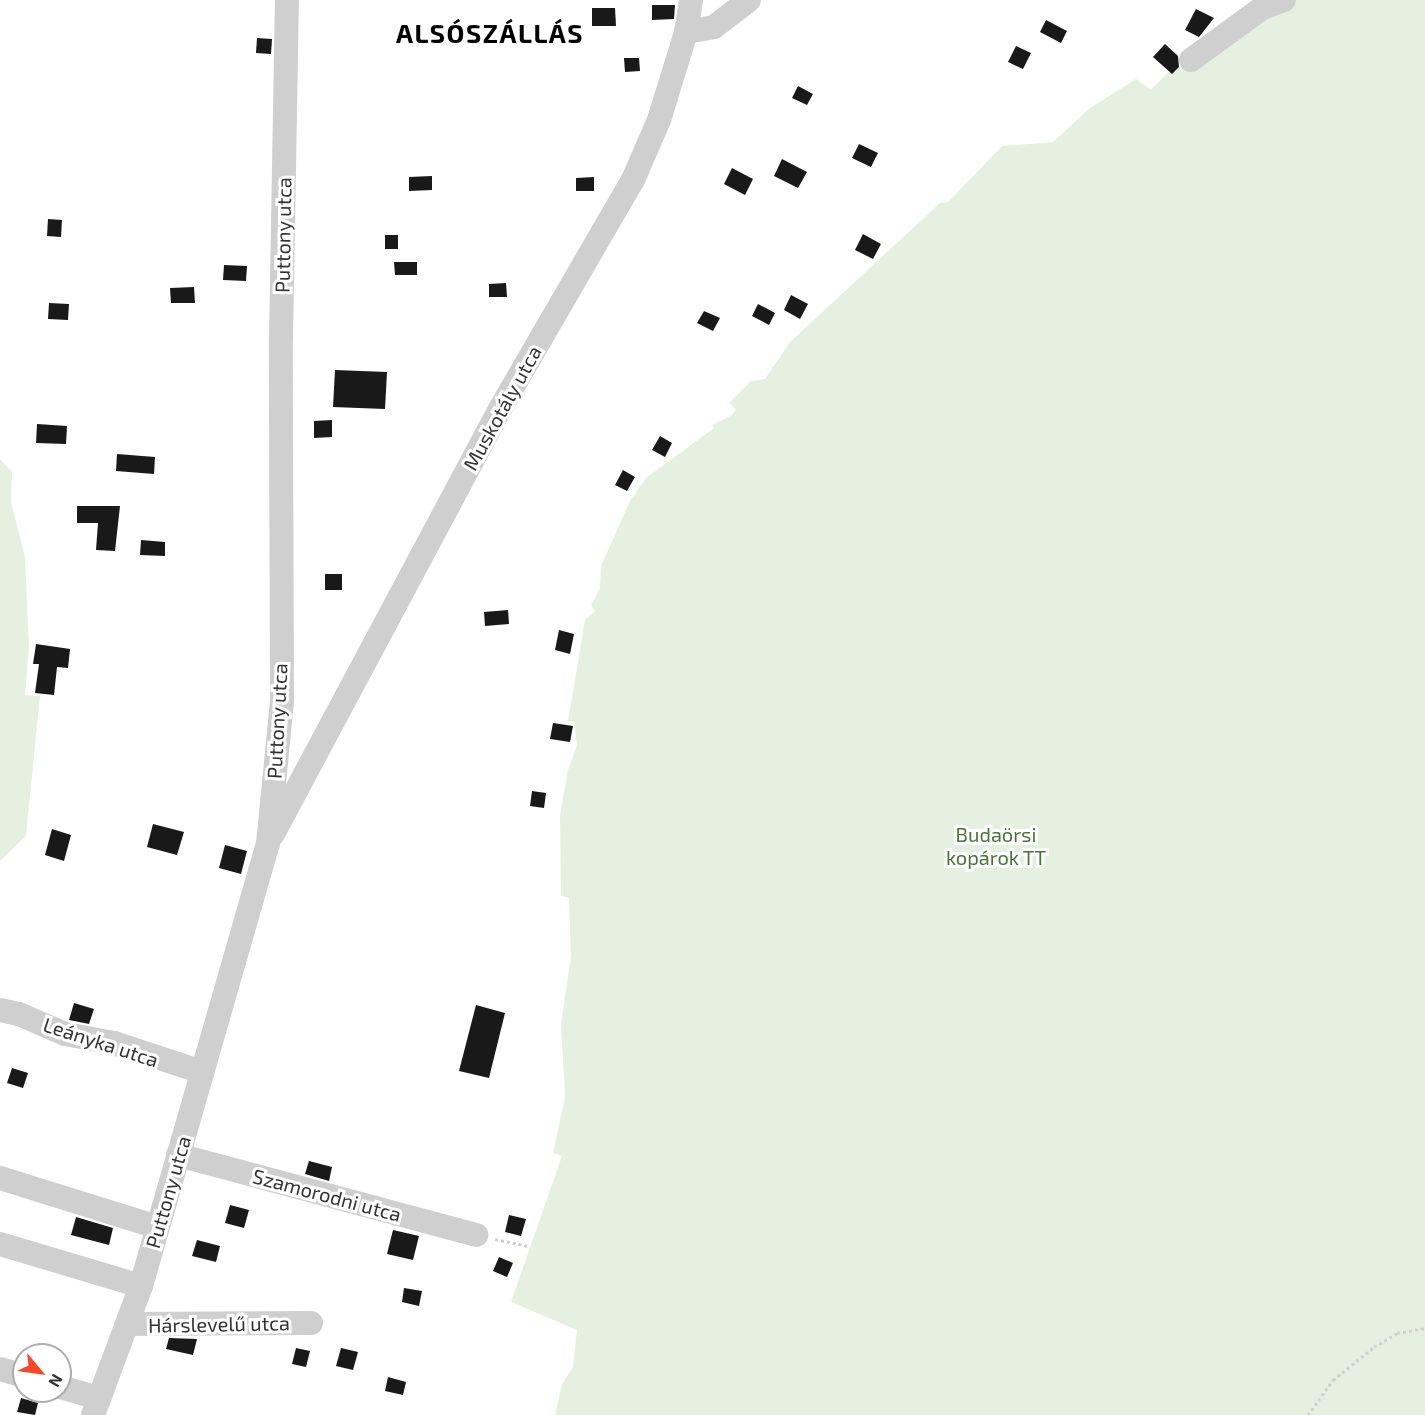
<!DOCTYPE html>
<meta charset="utf-8">
<style>
body{margin:0}
#map{position:relative;width:1425px;height:1415px;overflow:hidden;background:#fff;font-family:"Exo 2",sans-serif}
div>[style]{position:absolute}
.green>*{inset:0;background:#e5f0e0}
.building>*{inset:0;background:#191919}
.path>*{height:3px;margin-top:-1.5px;transform-origin:0;background:repeating-linear-gradient(90deg,#cfcfcf 0 3px,transparent 0 6px)}
.minor>*{height:24px;margin:-12px;padding:0 12px;transform-origin:12px;border-radius:12px;background:#cfcfcf}
span{translate:-50% -50%;white-space:nowrap;text-align:center;line-height:1.15;-webkit-text-stroke:6px #fff;paint-order:stroke}
.street-label{font-size:20px;color:#323232}
.park-label{font-size:20px;color:#49733b}
.district-label{font-size:26px;color:#000;font-weight:700;letter-spacing:1.5px}
.north{position:absolute;left:12px;top:1343px;width:60px;height:60px;box-sizing:border-box;background:#fff;border:2px solid #adadad;border-radius:50%;rotate:119deg;font-size:16px;font-weight:700;line-height:24px;text-align:center;color:#323232}
.north::after{content:'';display:block;margin:auto;width:21px;height:27px;background:#f3492b;clip-path:polygon(50% 0,100% 100%,50% 72%,0 100%)}
</style>
<div id="map">
<div class="green">
<div style="clip-path:polygon(1253px 0,1425px 0,1425px 1415px,555px 1415px,562px 1384px,573px 1367px,577px 1330px,511px 1302px,562px 1156px,553px 1153px,565px 1097px,561px 1024px,571px 956px,569px 898px,561px 896px,560px 815px,568px 770px,577px 745px,574px 722px,568px 721px,585px 620px,595px 611px,591px 605px,600px 589px,601px 566px,630px 501px,646px 478px,714px 428px,712px 425px,732px 415px,736px 409px,729px 403px,751px 381px,765px 379px,790px 342px,940px 203px,948px 202px,1002px 146px,1053px 142px,1090px 108px,1136px 79px,1151px 90px,1168px 72px,1173px 75px,1204px 39px)"></div>
<div style="clip-path:polygon(0 459px,12px 472px,11px 502px,25px 557px,29px 647px,25px 695px,40px 696px,26px 836px,0 861px)"></div>
</div>
<div class="building">
<div style="clip-path:polygon(652px 5px,675px 5px,674px 19px,652px 20px)"></div>
<div style="clip-path:polygon(592px 8px,615px 8px,616px 26px,592px 26px)"></div>
<div style="clip-path:polygon(1196px 9px,1214px 18px,1199px 37px,1185px 30px)"></div>
<div style="clip-path:polygon(1046px 20px,1067px 31px,1061px 43px,1040px 32px)"></div>
<div style="clip-path:polygon(257px 38px,272px 39px,271px 54px,256px 53px)"></div>
<div style="clip-path:polygon(1165px 44px,1178px 56px,1179px 67px,1172px 74px,1153px 57px)"></div>
<div style="clip-path:polygon(1016px 46px,1031px 53px,1023px 69px,1008px 62px)"></div>
<div style="clip-path:polygon(624px 58px,639px 58px,640px 71px,625px 72px)"></div>
<div style="clip-path:polygon(798px 86px,813px 94px,807px 105px,792px 98px)"></div>
<div style="clip-path:polygon(859px 144px,878px 153px,871px 167px,852px 158px)"></div>
<div style="clip-path:polygon(782px 159px,807px 172px,798px 188px,774px 176px)"></div>
<div style="clip-path:polygon(732px 168px,753px 179px,745px 195px,724px 184px)"></div>
<div style="clip-path:polygon(432px 176px,432px 190px,409px 191px,409px 177px)"></div>
<div style="clip-path:polygon(594px 177px,594px 191px,576px 191px,576px 178px)"></div>
<div style="clip-path:polygon(48px 219px,62px 220px,61px 237px,47px 236px)"></div>
<div style="clip-path:polygon(863px 234px,881px 244px,873px 259px,855px 250px)"></div>
<div style="clip-path:polygon(385px 235px,398px 235px,398px 249px,385px 249px)"></div>
<div style="clip-path:polygon(394px 262px,417px 262px,417px 275px,395px 275px)"></div>
<div style="clip-path:polygon(224px 265px,247px 266px,246px 281px,223px 280px)"></div>
<div style="clip-path:polygon(506px 283px,507px 297px,489px 297px,489px 284px)"></div>
<div style="clip-path:polygon(194px 287px,195px 303px,171px 303px,170px 288px)"></div>
<div style="clip-path:polygon(791px 295px,808px 304px,800px 319px,784px 310px)"></div>
<div style="clip-path:polygon(49px 303px,69px 304px,68px 320px,48px 319px)"></div>
<div style="clip-path:polygon(758px 304px,775px 313px,769px 325px,752px 316px)"></div>
<div style="clip-path:polygon(704px 311px,720px 318px,713px 331px,697px 323px)"></div>
<div style="clip-path:polygon(335px 370px,387px 372px,385px 409px,333px 407px)"></div>
<div style="clip-path:polygon(332px 420px,332px 437px,314px 438px,314px 421px)"></div>
<div style="clip-path:polygon(37px 424px,67px 426px,66px 444px,36px 443px)"></div>
<div style="clip-path:polygon(660px 436px,672px 443px,665px 457px,652px 450px)"></div>
<div style="clip-path:polygon(117px 454px,155px 457px,154px 474px,116px 471px)"></div>
<div style="clip-path:polygon(623px 470px,635px 477px,627px 491px,615px 485px)"></div>
<div style="clip-path:polygon(77px 506px,120px 506px,115px 551px,96px 550px,98px 523px,77px 523px)"></div>
<div style="clip-path:polygon(141px 540px,165px 542px,165px 556px,140px 555px)"></div>
<div style="clip-path:polygon(325px 574px,342px 574px,342px 590px,325px 590px)"></div>
<div style="clip-path:polygon(508px 610px,509px 624px,485px 626px,484px 612px)"></div>
<div style="clip-path:polygon(559px 630px,574px 634px,570px 654px,555px 650px)"></div>
<div style="clip-path:polygon(36px 644px,70px 649px,68px 668px,57px 667px,54px 695px,35px 693px,39px 664px,33px 664px)"></div>
<div style="clip-path:polygon(553px 723px,573px 726px,570px 742px,550px 739px)"></div>
<div style="clip-path:polygon(532px 791px,546px 793px,544px 808px,530px 806px)"></div>
<div style="clip-path:polygon(153px 824px,184px 832px,177px 855px,147px 847px)"></div>
<div style="clip-path:polygon(52px 829px,71px 835px,64px 861px,45px 855px)"></div>
<div style="clip-path:polygon(225px 845px,247px 851px,241px 874px,219px 868px)"></div>
<div style="clip-path:polygon(74px 1003px,94px 1009px,89px 1024px,69px 1020px)"></div>
<div style="clip-path:polygon(476px 1005px,505px 1013px,489px 1078px,459px 1071px)"></div>
<div style="clip-path:polygon(12px 1068px,28px 1073px,23px 1088px,7px 1083px)"></div>
<div style="clip-path:polygon(309px 1161px,332px 1167px,329px 1181px,305px 1174px)"></div>
<div style="clip-path:polygon(230px 1205px,249px 1210px,244px 1228px,225px 1223px)"></div>
<div style="clip-path:polygon(509px 1215px,526px 1219px,521px 1236px,505px 1232px)"></div>
<div style="clip-path:polygon(76px 1217px,113px 1228px,109px 1245px,71px 1235px)"></div>
<div style="clip-path:polygon(393px 1230px,419px 1236px,413px 1260px,387px 1254px)"></div>
<div style="clip-path:polygon(197px 1240px,220px 1246px,216px 1262px,192px 1256px)"></div>
<div style="clip-path:polygon(499px 1257px,513px 1263px,507px 1277px,493px 1271px)"></div>
<div style="clip-path:polygon(404px 1288px,422px 1291px,419px 1306px,402px 1302px)"></div>
<div style="clip-path:polygon(169px 1338px,197px 1339px,193px 1355px,166px 1349px)"></div>
<div style="clip-path:polygon(296px 1348px,310px 1351px,306px 1367px,292px 1364px)"></div>
<div style="clip-path:polygon(341px 1348px,358px 1352px,353px 1370px,336px 1366px)"></div>
<div style="clip-path:polygon(388px 1377px,406px 1382px,403px 1395px,385px 1391px)"></div>
<div style="clip-path:polygon(21px 1398px,38px 1403px,35px 1415px,17px 1412px)"></div>
</div>
<div class="path">
<div style="left:495px;top:1239px;width:34px;rotate:12deg"></div>
<div style="left:1308px;top:1415px;width:43px;rotate:-54.5deg"></div>
<div style="left:1333px;top:1380px;width:53px;rotate:-38.8deg"></div>
<div style="left:1374px;top:1347px;width:27px;rotate:-31deg"></div>
<div style="left:1397px;top:1333px;width:28px;rotate:-10deg"></div>
</div>
<div class="minor">
<div style="left:686px;top:32px;width:28px;rotate:-10deg"></div>
<div style="left:714px;top:27px;width:44px;rotate:-37.6deg"></div>
<div style="left:1191px;top:60px;width:88px;rotate:-36.2deg"></div>
<div style="left:1262px;top:8px;width:23px;rotate:-20deg"></div>
<div style="left:273px;top:834px;width:482px;rotate:-61.9deg"></div>
<div style="left:500px;top:409px;width:265px;rotate:-59.9deg"></div>
<div style="left:633px;top:180px;width:65px;rotate:-66.6deg"></div>
<div style="left:659px;top:120px;width:92px;rotate:-72.9deg"></div>
<div style="left:686px;top:32px;width:32px;rotate:-81deg"></div>
<div style="left:0;top:1010px;width:19px;rotate:12deg"></div>
<div style="left:19px;top:1014px;width:50px;rotate:23.5deg"></div>
<div style="left:65px;top:1034px;width:50px;rotate:10.4deg"></div>
<div style="left:114px;top:1043px;width:93px;rotate:18.2deg"></div>
<div style="left:178px;top:1155px;width:309px;rotate:15deg"></div>
<div style="left:0;top:1178px;width:164px;rotate:17.3deg"></div>
<div style="left:0;top:1244px;width:147px;rotate:16.6deg"></div>
<div style="left:127px;top:1324px;width:184px;rotate:-0.3deg"></div>
<div style="left:0;top:1369px;width:25px;rotate:16deg"></div>
<div style="left:60px;top:1387px;width:41px;rotate:15.8deg"></div>
<div style="left:93px;top:1415px;width:138px;rotate:-69.6deg"></div>
<div style="left:141px;top:1286px;width:460px;rotate:-74deg"></div>
<div style="left:268px;top:844px;width:145px;rotate:-84.4deg"></div>
<div style="left:282px;top:700px;width:361px;rotate:-90.2deg"></div>
<div style="left:281px;top:339px;width:339px;rotate:-89deg"></div>
</div>
<div class="street-label">
<span style="left:283px;top:235px;rotate:-89deg">Puttony utca</span>
<span style="left:502px;top:408px;rotate:-61deg">Muskotály utca</span>
<span style="left:277px;top:721px;rotate:-87deg">Puttony utca</span>
<span style="left:101px;top:1042px;rotate:18deg">Leányka utca</span>
<span style="left:168px;top:1192px;rotate:-74deg">Puttony utca</span>
<span style="left:327px;top:1195px;rotate:15deg">Szamorodni utca</span>
<span style="left:219px;top:1324px;rotate:-1deg">Hárslevelű utca</span>
</div>
<div class="park-label">
<span style="left:996px;top:846px">Budaörsi<br>kopárok TT</span>
</div>
<div class="district-label">
<span style="left:490px;top:33px">ALSÓSZÁLLÁS</span>
</div>
<div class="north">N</div>
</div>
